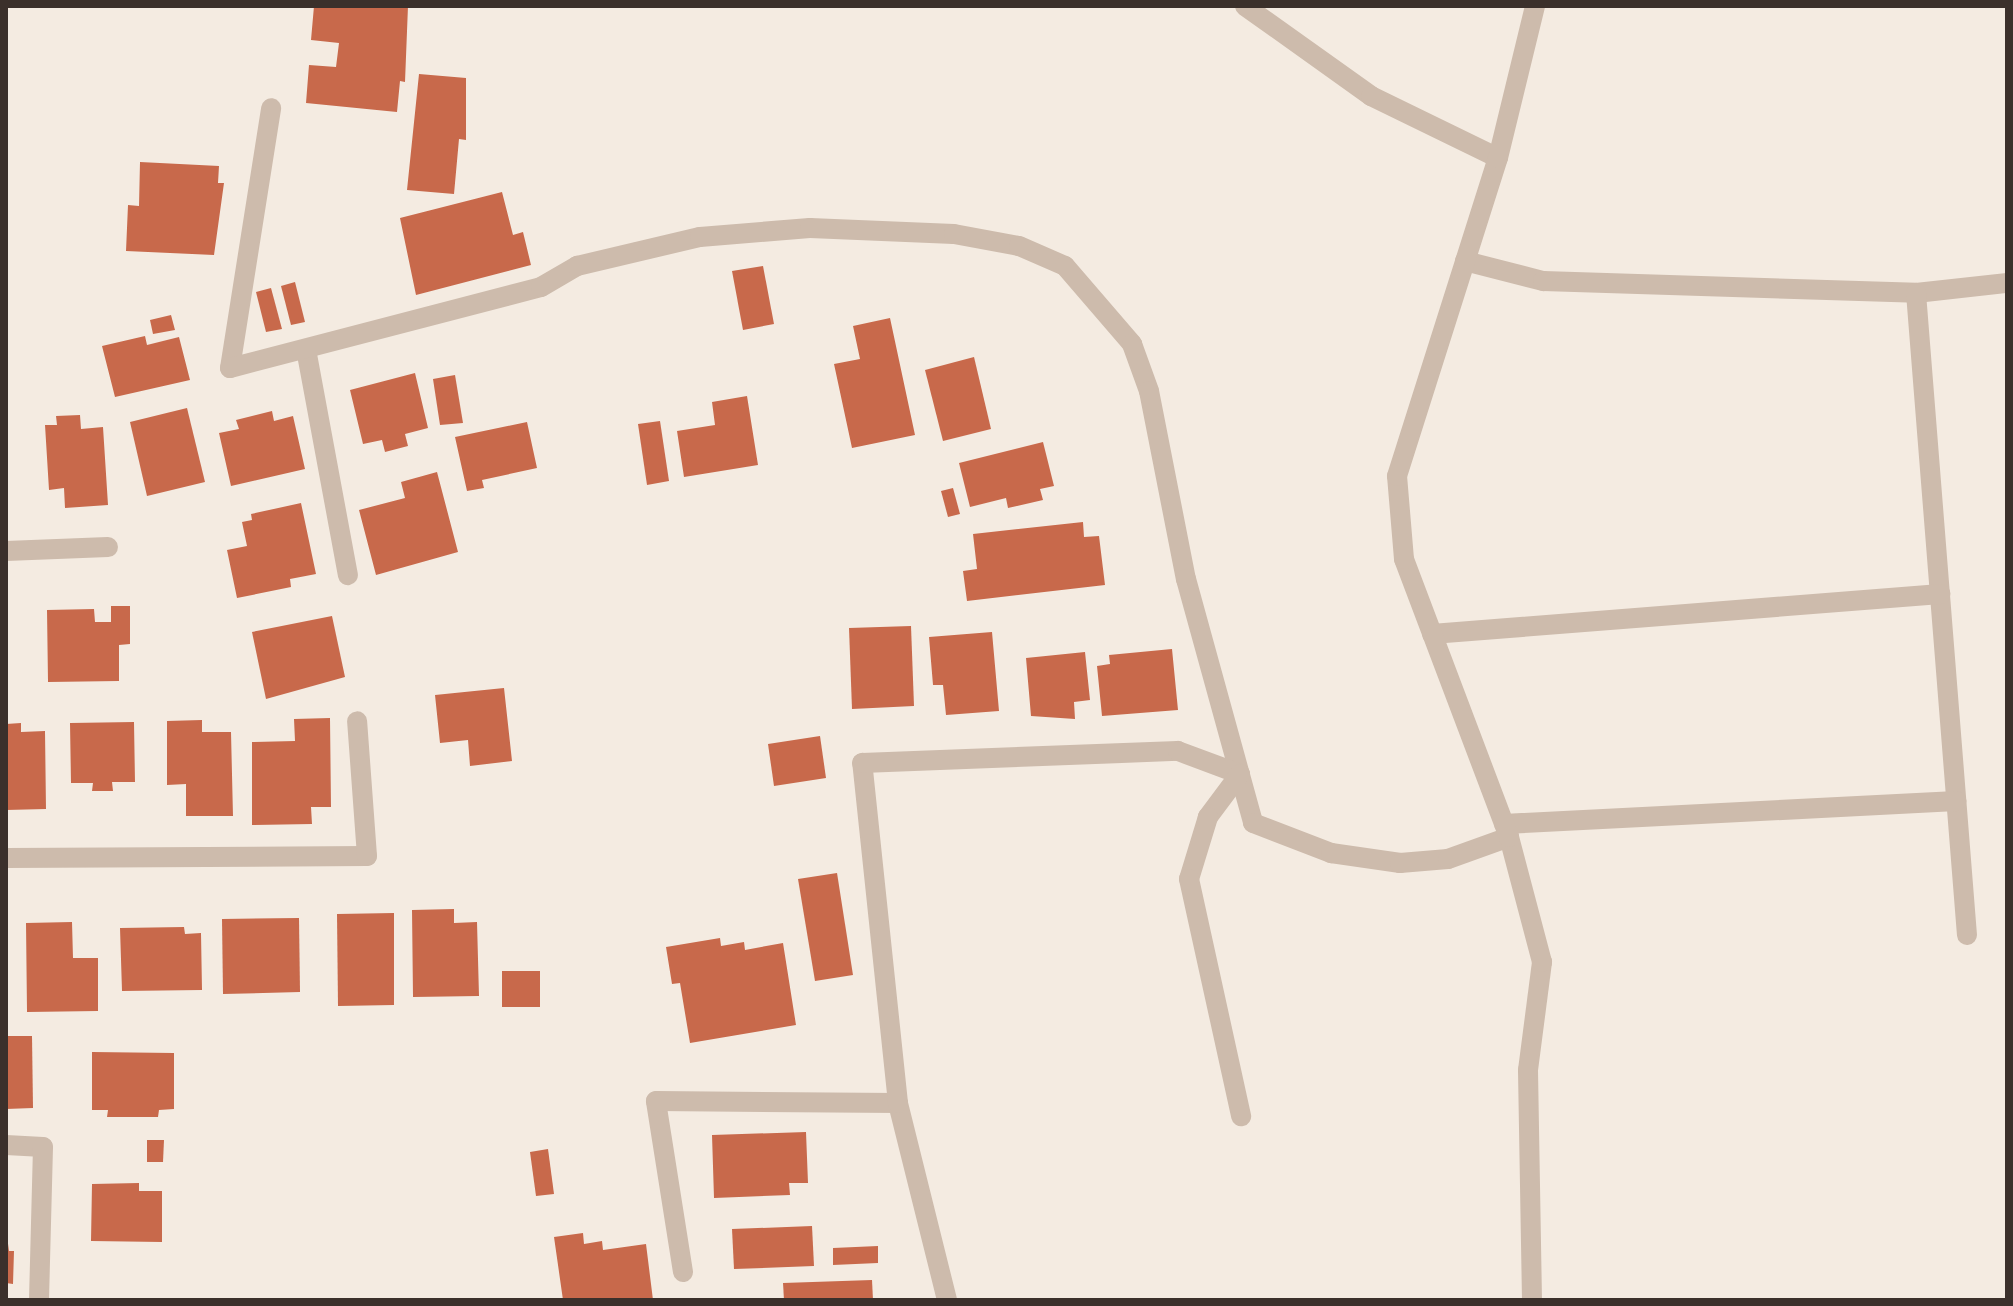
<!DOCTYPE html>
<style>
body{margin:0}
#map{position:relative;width:2013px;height:1306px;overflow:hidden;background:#f4ebe1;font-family:Signika,sans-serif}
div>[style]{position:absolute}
.building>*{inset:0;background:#c8694b}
.service>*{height:20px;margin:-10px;padding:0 10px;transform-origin:10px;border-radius:10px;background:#cdbbac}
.minor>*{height:20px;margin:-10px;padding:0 10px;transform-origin:10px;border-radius:10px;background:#cdbbac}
span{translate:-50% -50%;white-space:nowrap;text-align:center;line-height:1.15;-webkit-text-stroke:8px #fbf5ee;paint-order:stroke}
.frame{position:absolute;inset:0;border:8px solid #3b302b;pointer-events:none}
</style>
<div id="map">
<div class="building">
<div style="clip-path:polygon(314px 6px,408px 6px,405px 82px,400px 81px,397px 112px,306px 103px,309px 65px,336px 67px,339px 43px,311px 40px)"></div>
<div style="clip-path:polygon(419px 74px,466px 78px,466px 140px,459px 139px,454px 194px,407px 190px)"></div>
<div style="clip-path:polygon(140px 162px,219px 166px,218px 183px,224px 183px,214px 255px,126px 251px,128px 205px,139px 206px)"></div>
<div style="clip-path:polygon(502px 192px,513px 235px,523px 232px,531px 265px,416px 295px,400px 218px)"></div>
<div style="clip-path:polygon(763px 266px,774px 324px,743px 330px,732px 271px)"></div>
<div style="clip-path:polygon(295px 282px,305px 322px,291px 325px,281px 286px)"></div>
<div style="clip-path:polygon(271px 288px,282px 329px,266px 332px,256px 292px)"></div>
<div style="clip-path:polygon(171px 315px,175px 330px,153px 334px,150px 320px)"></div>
<div style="clip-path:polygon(890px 318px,915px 435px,852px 448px,834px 364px,860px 359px,853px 326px)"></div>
<div style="clip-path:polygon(145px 336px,147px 345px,179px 337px,190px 380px,115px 397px,102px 346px)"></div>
<div style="clip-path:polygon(974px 357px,991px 429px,943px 441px,925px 370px)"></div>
<div style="clip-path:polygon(415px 373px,428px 428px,405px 434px,408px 446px,385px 452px,382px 440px,363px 444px,350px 390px)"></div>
<div style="clip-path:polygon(455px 375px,463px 423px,440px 425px,433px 379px)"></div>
<div style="clip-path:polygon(747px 396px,758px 465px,684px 477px,677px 431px,715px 425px,712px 402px)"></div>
<div style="clip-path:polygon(187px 408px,205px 482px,147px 496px,130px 422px)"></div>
<div style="clip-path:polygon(272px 411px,274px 421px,293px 416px,305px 469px,231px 486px,219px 433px,239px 429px,236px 420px)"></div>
<div style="clip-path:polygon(80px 415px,81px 429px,103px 427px,108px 505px,65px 508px,64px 488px,49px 490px,45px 425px,57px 425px,56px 416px)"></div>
<div style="clip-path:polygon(660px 421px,669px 481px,647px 485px,638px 424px)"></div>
<div style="clip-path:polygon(527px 422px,537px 468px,482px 480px,484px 488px,467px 491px,455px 437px)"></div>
<div style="clip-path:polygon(1043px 442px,1054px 486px,1040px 489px,1043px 500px,1008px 508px,1006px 498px,970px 507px,959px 463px)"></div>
<div style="clip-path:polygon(437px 472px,458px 552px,376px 575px,359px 510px,405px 498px,401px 482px)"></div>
<div style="clip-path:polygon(953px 488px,960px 514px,948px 517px,941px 491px)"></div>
<div style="clip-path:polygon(301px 503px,316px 574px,290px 579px,291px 587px,237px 598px,227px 550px,247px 546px,242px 522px,252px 520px,251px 514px)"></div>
<div style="clip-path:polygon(1083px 522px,1084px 537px,1099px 536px,1105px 585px,967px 601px,963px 571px,977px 569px,973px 534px)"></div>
<div style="clip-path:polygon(111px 606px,130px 606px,130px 644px,119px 645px,119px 681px,48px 682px,47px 610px,94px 609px,95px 622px,111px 622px)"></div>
<div style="clip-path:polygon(332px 616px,345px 677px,266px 699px,252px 632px)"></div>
<div style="clip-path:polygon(911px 626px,914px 706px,852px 709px,849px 628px)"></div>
<div style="clip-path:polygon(992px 632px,999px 711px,946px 715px,943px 685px,933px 685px,929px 637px)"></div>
<div style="clip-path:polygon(1172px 649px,1178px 710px,1102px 716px,1097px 666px,1110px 664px,1109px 655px)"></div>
<div style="clip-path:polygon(1085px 652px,1090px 700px,1074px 702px,1075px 719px,1031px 716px,1026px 658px)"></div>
<div style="clip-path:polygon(504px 688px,512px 761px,470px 766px,468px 740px,440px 743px,435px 695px)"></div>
<div style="clip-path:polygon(330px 718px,331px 807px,311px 807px,312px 824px,252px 825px,252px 742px,295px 741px,294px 719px)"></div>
<div style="clip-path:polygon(202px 720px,202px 732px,231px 732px,233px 816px,186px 816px,186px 784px,167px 785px,167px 721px)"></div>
<div style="clip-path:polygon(134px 722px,135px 782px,112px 782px,113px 791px,92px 791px,93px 783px,71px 783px,70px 723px)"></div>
<div style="clip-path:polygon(21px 723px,21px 732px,45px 731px,46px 809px,6px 810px,6px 724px)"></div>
<div style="clip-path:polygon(820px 736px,826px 778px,774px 786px,768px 744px)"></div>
<div style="clip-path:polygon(837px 873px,853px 975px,815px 981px,798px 879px)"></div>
<div style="clip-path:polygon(454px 909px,454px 923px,477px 922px,479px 996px,413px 997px,412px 910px)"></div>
<div style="clip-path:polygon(394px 913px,394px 1005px,338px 1006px,337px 914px)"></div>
<div style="clip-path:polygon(299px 918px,300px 992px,223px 994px,222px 919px)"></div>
<div style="clip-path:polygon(72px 922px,73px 958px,98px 958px,98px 1011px,27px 1012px,26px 923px)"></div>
<div style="clip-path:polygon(184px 927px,185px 934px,201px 933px,202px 990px,122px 991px,120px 928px)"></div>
<div style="clip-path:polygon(720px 938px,721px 946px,744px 942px,745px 950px,783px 943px,796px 1025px,690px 1043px,680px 983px,672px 984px,666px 947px)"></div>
<div style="clip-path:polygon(502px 971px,540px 971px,540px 1007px,502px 1007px)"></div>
<div style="clip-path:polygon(6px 1036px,32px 1036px,33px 1108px,6px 1109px)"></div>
<div style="clip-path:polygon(92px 1052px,174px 1053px,174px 1109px,159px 1110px,158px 1117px,107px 1117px,108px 1110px,92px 1110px)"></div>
<div style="clip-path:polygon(806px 1132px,808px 1183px,789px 1183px,790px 1195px,714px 1198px,712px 1135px)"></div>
<div style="clip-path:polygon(147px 1140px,164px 1140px,163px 1162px,147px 1162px)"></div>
<div style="clip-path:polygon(548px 1149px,554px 1194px,536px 1196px,530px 1152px)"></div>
<div style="clip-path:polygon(139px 1183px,139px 1191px,162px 1191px,162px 1242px,91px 1241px,92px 1184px)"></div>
<div style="clip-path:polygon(812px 1226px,814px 1266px,734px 1269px,732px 1229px)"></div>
<div style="clip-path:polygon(6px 1229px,9px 1251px,14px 1251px,13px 1284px,6px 1283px)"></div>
<div style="clip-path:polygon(583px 1233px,584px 1244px,602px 1241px,603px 1250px,646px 1244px,653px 1300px,563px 1300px,554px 1237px)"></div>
<div style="clip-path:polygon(878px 1246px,878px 1263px,833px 1265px,833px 1248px)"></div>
<div style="clip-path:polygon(872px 1280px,873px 1300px,784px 1300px,783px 1283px)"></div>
</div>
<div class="service">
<div style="left:230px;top:368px;width:263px;rotate:-81deg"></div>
</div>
<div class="minor">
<div style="left:1245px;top:6px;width:155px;rotate:35.5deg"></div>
<div style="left:1371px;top:96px;width:141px;rotate:26deg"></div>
<div style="left:1465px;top:261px;width:81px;rotate:14.4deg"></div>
<div style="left:1543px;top:281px;width:373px;rotate:1.8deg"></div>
<div style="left:1916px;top:293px;width:92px;rotate:-6.3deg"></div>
<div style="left:1916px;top:293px;width:644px;rotate:85.46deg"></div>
<div style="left:306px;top:349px;width:230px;rotate:79.5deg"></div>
<div style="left:230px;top:368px;width:321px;rotate:-14.6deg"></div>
<div style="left:541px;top:287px;width:42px;rotate:-30.3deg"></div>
<div style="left:577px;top:266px;width:126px;rotate:-13.3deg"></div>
<div style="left:700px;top:237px;width:110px;rotate:-4.7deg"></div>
<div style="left:810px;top:228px;width:144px;rotate:2.4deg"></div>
<div style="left:954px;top:234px;width:66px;rotate:10.5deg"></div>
<div style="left:1019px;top:246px;width:50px;rotate:23.5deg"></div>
<div style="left:1065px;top:266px;width:103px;rotate:49.3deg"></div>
<div style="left:1132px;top:344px;width:50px;rotate:70.1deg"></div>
<div style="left:1149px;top:391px;width:192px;rotate:78.9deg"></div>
<div style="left:1186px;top:579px;width:253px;rotate:74.6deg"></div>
<div style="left:1253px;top:823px;width:84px;rotate:21deg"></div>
<div style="left:1331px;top:853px;width:70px;rotate:8.2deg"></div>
<div style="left:1400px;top:863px;width:48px;rotate:-4.8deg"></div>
<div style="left:1448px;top:859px;width:65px;rotate:-19.8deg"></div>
<div style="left:6px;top:551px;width:102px;rotate:-2.2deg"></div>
<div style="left:1432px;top:634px;width:510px;rotate:-4.5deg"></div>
<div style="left:1504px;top:824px;width:453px;rotate:-2.9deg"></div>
<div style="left:6px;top:858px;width:361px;rotate:-0.3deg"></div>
<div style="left:367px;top:856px;width:135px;rotate:-94.2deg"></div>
<div style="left:6px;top:1145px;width:37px;rotate:3deg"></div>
<div style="left:43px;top:1147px;width:153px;rotate:91.5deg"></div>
<div style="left:683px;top:1272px;width:173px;rotate:-99deg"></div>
<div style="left:656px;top:1101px;width:242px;rotate:0.5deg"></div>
<div style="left:947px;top:1300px;width:203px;rotate:-104deg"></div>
<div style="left:898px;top:1103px;width:342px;rotate:-96deg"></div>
<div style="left:862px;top:763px;width:316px;rotate:-2.2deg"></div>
<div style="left:1178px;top:751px;width:66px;rotate:20.4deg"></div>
<div style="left:1240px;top:774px;width:54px;rotate:126.7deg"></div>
<div style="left:1208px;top:817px;width:65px;rotate:107deg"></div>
<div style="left:1189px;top:879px;width:243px;rotate:77.6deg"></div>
<div style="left:1532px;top:1300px;width:230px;rotate:-91deg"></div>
<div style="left:1528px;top:1070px;width:109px;rotate:-82.6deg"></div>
<div style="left:1542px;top:962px;width:129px;rotate:-104.8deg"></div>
<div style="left:1509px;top:837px;width:297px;rotate:-110.7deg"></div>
<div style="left:1404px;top:559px;width:83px;rotate:-94.8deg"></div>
<div style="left:1397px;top:476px;width:334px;rotate:-72.4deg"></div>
<div style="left:1498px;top:158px;width:156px;rotate:-76.3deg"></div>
</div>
<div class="frame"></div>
</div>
